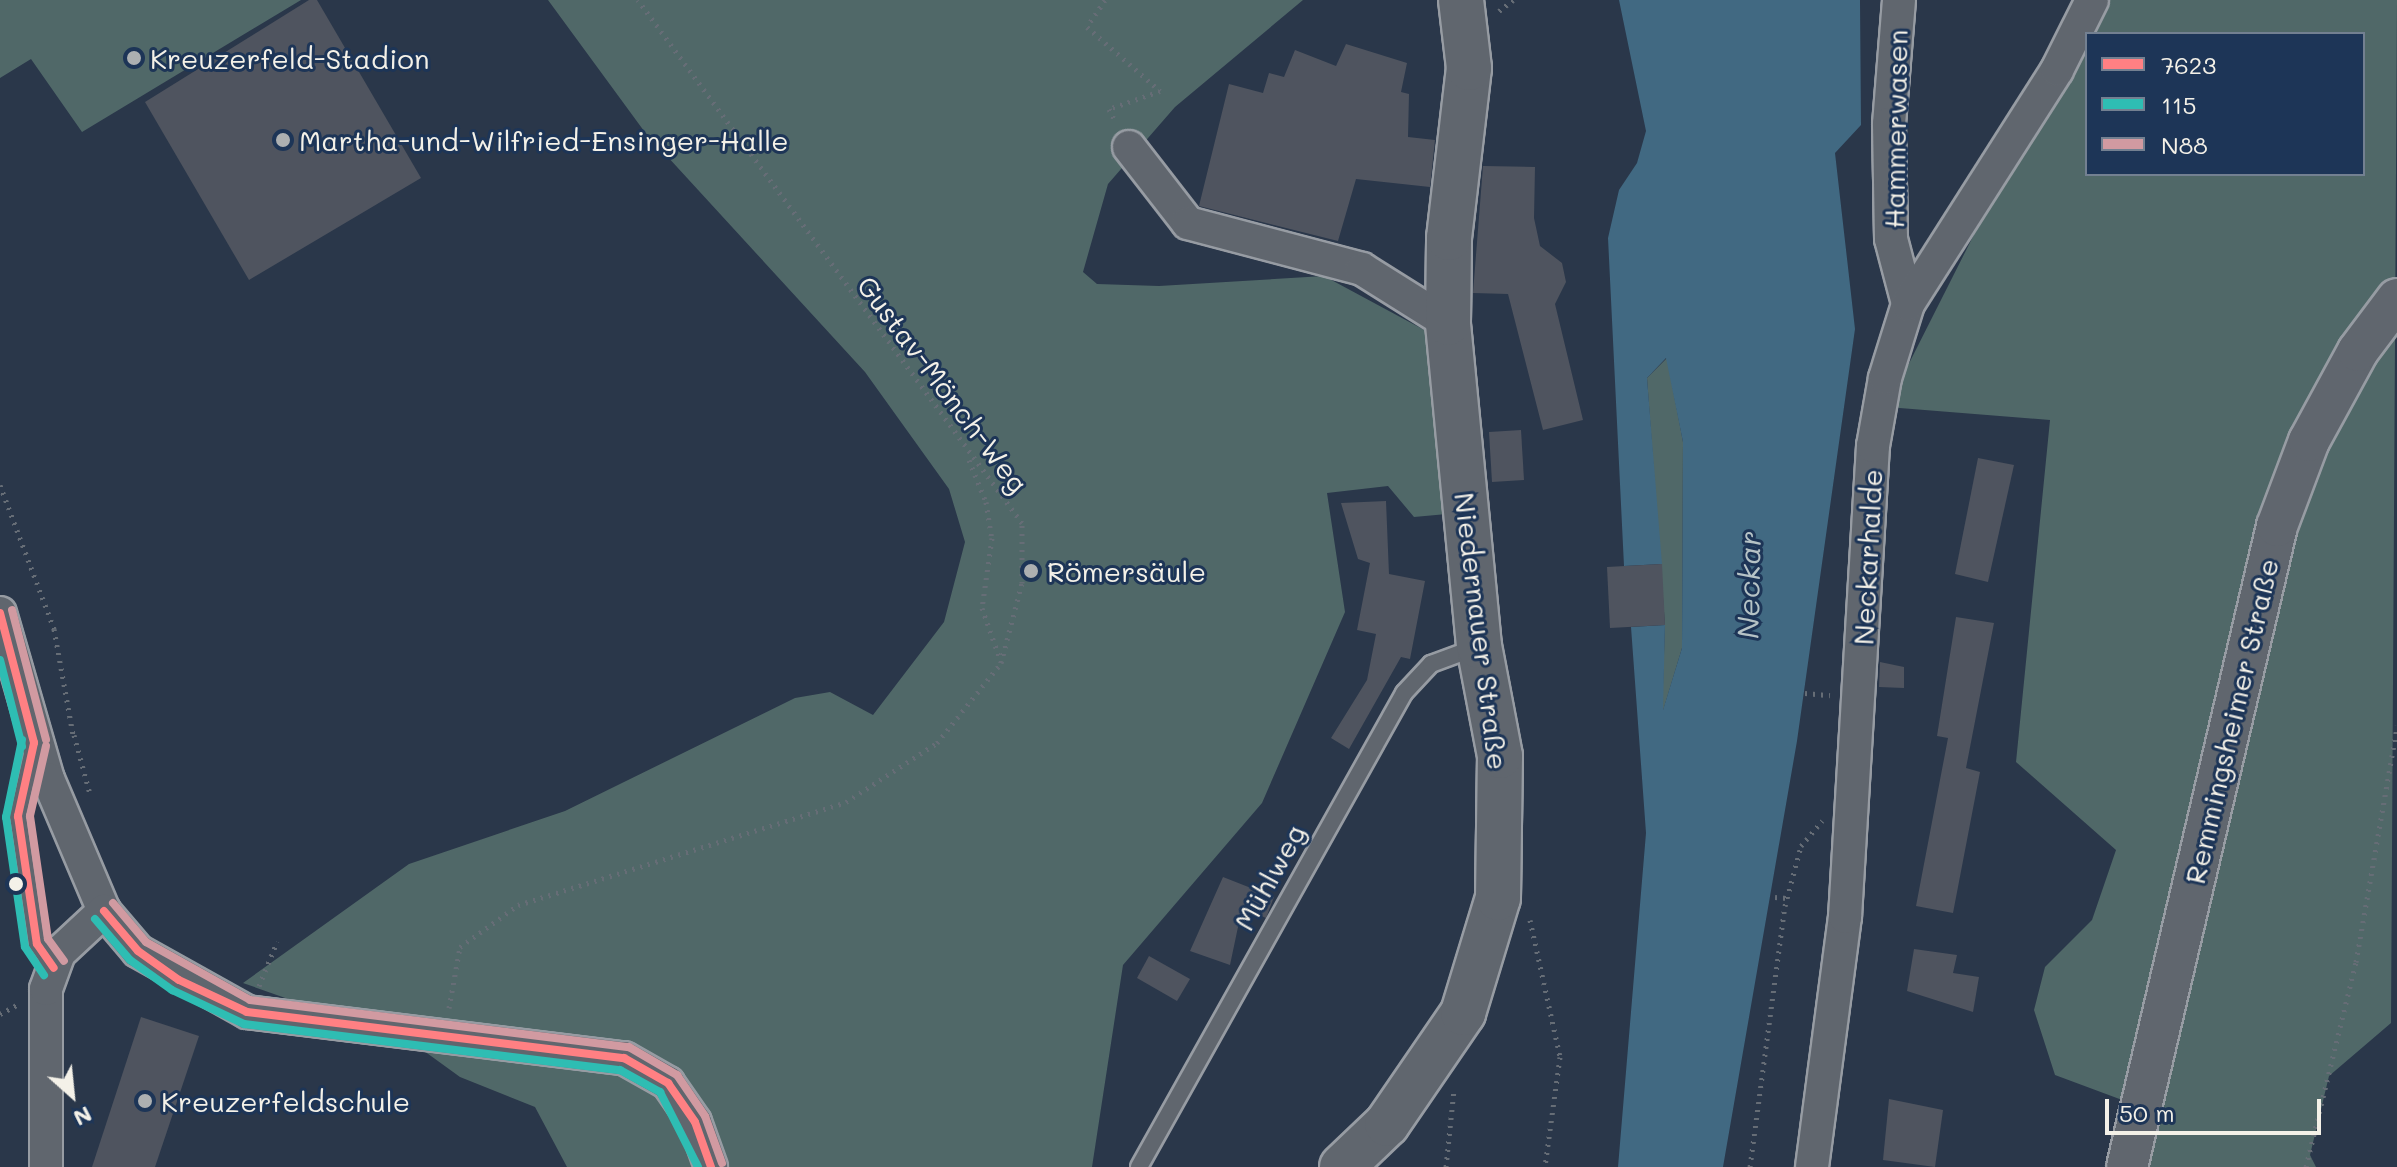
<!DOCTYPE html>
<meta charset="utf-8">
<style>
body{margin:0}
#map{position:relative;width:2397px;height:1167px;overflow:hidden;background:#2a374a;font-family:Mali,sans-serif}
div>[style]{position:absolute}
.green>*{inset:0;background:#506868}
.water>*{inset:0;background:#416982}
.building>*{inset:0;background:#4f545f}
.path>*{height:5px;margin-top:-2.5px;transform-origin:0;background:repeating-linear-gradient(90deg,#666d76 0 2px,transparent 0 8px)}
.roads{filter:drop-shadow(2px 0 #979ca3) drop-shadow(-2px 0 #979ca3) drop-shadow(0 2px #979ca3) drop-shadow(0 -2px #979ca3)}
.service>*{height:16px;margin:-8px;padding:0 8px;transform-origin:8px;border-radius:8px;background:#60666e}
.minor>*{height:32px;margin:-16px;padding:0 16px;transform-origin:16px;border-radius:16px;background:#60666e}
.tertiary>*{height:40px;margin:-20px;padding:0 20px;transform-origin:20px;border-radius:20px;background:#60666e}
.secondary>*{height:44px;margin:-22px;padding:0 22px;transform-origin:22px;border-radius:22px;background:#60666e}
.bus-1>*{height:8px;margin:-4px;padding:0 4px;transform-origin:4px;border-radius:4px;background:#ff8083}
.bus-2>*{height:8px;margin:-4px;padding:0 4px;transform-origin:4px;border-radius:4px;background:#2ebdb3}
.bus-3>*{height:8px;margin:-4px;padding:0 4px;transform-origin:4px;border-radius:4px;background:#d19aa1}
.dots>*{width:22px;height:22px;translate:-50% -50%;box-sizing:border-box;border:4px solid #1d3557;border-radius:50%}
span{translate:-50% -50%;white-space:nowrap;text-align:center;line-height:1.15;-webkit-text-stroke:6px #1d3557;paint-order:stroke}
.poi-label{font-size:28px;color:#f4f1e8}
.left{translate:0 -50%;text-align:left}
.street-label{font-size:28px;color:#f4f1e8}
.water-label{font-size:30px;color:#b6c3c6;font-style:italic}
.legend{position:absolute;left:2085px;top:32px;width:280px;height:144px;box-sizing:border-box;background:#1d3557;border:2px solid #738091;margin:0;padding:10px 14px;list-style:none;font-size:24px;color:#f4f1e8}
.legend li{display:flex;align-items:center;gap:16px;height:40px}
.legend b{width:40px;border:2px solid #738091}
.north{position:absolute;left:32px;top:1055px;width:80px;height:80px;-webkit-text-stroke:6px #1d3557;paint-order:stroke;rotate:153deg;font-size:22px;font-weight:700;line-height:32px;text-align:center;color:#f4f1e8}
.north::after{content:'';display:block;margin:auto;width:28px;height:36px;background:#f4f1e8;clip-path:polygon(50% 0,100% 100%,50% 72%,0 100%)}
.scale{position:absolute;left:2105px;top:1099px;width:216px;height:36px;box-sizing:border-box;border:4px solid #f4f1e8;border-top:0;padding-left:10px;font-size:24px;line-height:28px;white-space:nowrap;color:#f4f1e8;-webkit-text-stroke:6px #1d3557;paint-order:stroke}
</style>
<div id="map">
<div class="green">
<div style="clip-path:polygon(0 0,301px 0,82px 132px,31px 59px,0 78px)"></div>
<div style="clip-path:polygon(548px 0,1303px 0,1175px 107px,1108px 184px,1083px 272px,1097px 284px,1159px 286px,1324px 276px,1428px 332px,1447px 514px,1414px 517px,1388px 486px,1327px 493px,1345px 612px,1262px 803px,1123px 965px,1092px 1167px,567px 1167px,535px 1107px,460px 1077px,413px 1043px,243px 983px,409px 864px,565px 811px,795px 698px,830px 692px,873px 715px,944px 622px,965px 542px,949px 489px,865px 372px,644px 131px)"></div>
<div style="clip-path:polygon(2104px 0,2397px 0,2391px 1023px,2329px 1076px,2310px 1155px,2316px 1167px,2127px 1167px,2141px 1107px,2055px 1075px,2034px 1010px,2045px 967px,2092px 920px,2116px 850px,2016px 762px,2050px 420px,1887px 407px,2000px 183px,2087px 40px,2087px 174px,2363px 174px,2363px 34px,2090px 34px)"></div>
<div style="clip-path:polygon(1667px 358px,1683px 442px,1682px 648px,1662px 714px,1665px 625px,1647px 378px)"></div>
</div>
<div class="water">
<div style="clip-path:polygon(1619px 0,1860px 0,1861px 125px,1835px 153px,1855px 329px,1797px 741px,1723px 1167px,1618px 1167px,1646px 833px,1631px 627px,1665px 625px,1663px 710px,1682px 648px,1683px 442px,1666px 358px,1647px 378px,1662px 564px,1624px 566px,1608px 238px,1619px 190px,1637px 163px,1646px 131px)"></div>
</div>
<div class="building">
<div style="clip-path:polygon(309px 0,317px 0,421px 178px,249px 280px,145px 102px)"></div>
<div style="clip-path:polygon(1346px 44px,1407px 63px,1401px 92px,1409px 94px,1408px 137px,1435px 140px,1430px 187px,1356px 179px,1338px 241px,1199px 206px,1229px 84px,1263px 93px,1269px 73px,1284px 77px,1295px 50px,1336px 66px)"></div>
<div style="clip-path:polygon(1483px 166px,1535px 167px,1534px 218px,1540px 246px,1562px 263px,1566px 282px,1555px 304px,1583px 420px,1543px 430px,1508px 294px,1473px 293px)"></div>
<div style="clip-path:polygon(1521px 430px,1524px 480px,1492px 482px,1489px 432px)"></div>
<div style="clip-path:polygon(1978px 458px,2014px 465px,1988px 582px,1955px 574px)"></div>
<div style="clip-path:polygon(1386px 501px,1389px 574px,1425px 581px,1410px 659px,1401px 657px,1349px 749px,1331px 738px,1367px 680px,1376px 634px,1357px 630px,1370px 563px,1358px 559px,1341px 503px)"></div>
<div style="clip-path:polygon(1662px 564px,1665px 625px,1610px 628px,1607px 567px)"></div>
<div style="clip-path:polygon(1956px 617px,1994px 623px,1966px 768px,1980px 772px,1953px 913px,1916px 906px,1948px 738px,1937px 736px)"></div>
<div style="clip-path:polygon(1880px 662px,1904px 667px,1904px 688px,1879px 687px)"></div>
<div style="clip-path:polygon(1223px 877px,1274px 897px,1266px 918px,1242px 908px,1230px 965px,1190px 951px)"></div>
<div style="clip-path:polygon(1914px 949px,1957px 955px,1953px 973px,1979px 977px,1973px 1012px,1907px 991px)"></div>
<div style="clip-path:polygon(1149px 956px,1190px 979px,1177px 1001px,1137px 978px)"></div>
<div style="clip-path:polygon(141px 1017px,199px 1036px,155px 1167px,92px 1167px)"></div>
<div style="clip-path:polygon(1889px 1099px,1943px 1110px,1935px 1167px,1883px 1160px)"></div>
</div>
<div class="path">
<div style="left:1105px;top:0;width:32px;rotate:124deg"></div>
<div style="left:1087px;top:27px;width:97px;rotate:41.2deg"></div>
<div style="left:1160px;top:91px;width:54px;rotate:160.6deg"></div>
<div style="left:1109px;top:109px;width:13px;rotate:63deg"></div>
<div style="left:1499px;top:11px;width:18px;rotate:-38deg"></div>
<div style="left:969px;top:460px;width:45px;rotate:68deg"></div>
<div style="left:986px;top:502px;width:36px;rotate:81deg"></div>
<div style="left:992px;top:538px;width:71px;rotate:98.1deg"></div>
<div style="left:982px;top:608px;width:57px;rotate:70.6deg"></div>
<div style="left:0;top:485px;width:154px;rotate:69.4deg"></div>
<div style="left:54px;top:629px;width:108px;rotate:79.8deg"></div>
<div style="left:1805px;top:693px;width:25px;rotate:5deg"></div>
<div style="left:74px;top:735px;width:61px;rotate:74.8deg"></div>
<div style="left:1775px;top:897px;width:12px;rotate:5deg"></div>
<div style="left:1530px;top:920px;width:140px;rotate:77.6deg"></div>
<div style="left:1560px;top:1057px;width:111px;rotate:97.8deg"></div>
<div style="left:259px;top:986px;width:48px;rotate:-67.8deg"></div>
<div style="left:449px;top:1008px;width:62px;rotate:-79.8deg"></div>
<div style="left:460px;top:947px;width:72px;rotate:-35.9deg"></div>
<div style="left:518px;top:905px;width:344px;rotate:-17.4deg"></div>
<div style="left:846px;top:802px;width:108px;rotate:-33deg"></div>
<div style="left:937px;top:743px;width:102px;rotate:-51.3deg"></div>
<div style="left:1001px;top:663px;width:83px;rotate:-75.3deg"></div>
<div style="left:1022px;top:583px;width:60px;rotate:-90deg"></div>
<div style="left:1022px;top:523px;width:649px;rotate:-126.29deg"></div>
<div style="left:0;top:1014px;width:19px;rotate:-28deg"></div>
<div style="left:1446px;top:1167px;width:78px;rotate:-84.1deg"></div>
<div style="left:1750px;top:1167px;width:263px;rotate:-82.4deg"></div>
<div style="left:1785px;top:906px;width:62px;rotate:-75.1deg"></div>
<div style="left:1801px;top:846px;width:33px;rotate:-50deg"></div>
<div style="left:2306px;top:1167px;width:211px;rotate:-76.3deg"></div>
<div style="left:2356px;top:962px;width:240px;rotate:-80.1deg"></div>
</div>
<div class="roads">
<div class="service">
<div style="left:34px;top:745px;width:73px;rotate:102.7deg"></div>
<div style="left:18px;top:816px;width:129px;rotate:81.6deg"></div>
<div style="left:37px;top:944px;width:29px;rotate:55deg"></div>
<div style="left:1139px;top:1167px;width:543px;rotate:-60.79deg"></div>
<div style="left:1404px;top:693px;width:40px;rotate:-47deg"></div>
<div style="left:1431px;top:664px;width:49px;rotate:-20.3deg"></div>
</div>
<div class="minor">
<div style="left:1899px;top:0;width:124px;rotate:94.6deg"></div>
<div style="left:1889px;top:124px;width:115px;rotate:89deg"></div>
<div style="left:1891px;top:239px;width:67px;rotate:75.3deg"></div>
<div style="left:1129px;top:147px;width:96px;rotate:52.2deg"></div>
<div style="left:1188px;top:223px;width:180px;rotate:14.8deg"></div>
<div style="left:1362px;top:269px;width:102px;rotate:32.1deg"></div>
<div style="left:0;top:613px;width:173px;rotate:73.9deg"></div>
<div style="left:48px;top:779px;width:143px;rotate:67deg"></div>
<div style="left:104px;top:911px;width:52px;rotate:49.6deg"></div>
<div style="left:138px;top:951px;width:125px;rotate:29.2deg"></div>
<div style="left:247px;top:1012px;width:380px;rotate:7deg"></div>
<div style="left:624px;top:1058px;width:51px;rotate:29.6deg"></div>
<div style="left:668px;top:1083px;width:47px;rotate:55.3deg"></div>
<div style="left:695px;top:1122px;width:48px;rotate:70.4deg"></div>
<div style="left:46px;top:1167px;width:178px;rotate:-90deg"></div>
<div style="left:46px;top:989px;width:38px;rotate:-70deg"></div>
<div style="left:59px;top:953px;width:62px;rotate:-43deg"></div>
<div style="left:1812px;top:1167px;width:252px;rotate:-82.5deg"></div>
<div style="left:1845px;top:917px;width:472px;rotate:-86.6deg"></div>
<div style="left:1873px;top:446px;width:69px;rotate:-80deg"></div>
<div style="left:1885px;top:378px;width:77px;rotate:-72.7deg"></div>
<div style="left:1908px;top:304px;width:277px;rotate:-57.5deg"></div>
<div style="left:2057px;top:70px;width:78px;rotate:-63.4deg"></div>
</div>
<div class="tertiary">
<div style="left:2127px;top:1167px;width:658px;rotate:-76.83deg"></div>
<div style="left:2277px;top:526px;width:91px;rotate:-69.4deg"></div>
<div style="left:2309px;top:441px;width:102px;rotate:-61.4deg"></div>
<div style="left:2358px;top:351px;width:65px;rotate:-53.1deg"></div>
</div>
<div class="secondary">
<div style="left:1342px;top:1167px;width:62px;rotate:-43.7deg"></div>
<div style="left:1387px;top:1124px;width:135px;rotate:-55.6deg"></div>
<div style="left:1463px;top:1013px;width:120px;rotate:-73.1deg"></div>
<div style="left:1498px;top:898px;width:142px;rotate:-89.2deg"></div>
<div style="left:1500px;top:756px;width:112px;rotate:-100.8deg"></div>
<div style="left:1479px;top:646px;width:324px;rotate:-95.5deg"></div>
<div style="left:1448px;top:323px;width:85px;rotate:-89.3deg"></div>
<div style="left:1449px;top:238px;width:171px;rotate:-83.3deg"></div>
<div style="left:1469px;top:68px;width:68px;rotate:-96.7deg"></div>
</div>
</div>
<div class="bus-1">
<div style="left:0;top:613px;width:134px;rotate:75.3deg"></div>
<div style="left:34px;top:743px;width:75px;rotate:102.4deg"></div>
<div style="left:18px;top:816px;width:129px;rotate:81.6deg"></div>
<div style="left:37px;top:944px;width:29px;rotate:55deg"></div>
<div style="left:104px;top:911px;width:52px;rotate:49.6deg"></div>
<div style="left:138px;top:951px;width:50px;rotate:35.3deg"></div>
<div style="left:179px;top:980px;width:75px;rotate:25.2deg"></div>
<div style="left:247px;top:1012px;width:380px;rotate:7deg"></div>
<div style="left:624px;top:1058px;width:51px;rotate:29.6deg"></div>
<div style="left:668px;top:1083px;width:47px;rotate:55.3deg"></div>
<div style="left:695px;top:1122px;width:48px;rotate:70.4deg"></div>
</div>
<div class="bus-2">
<div style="left:0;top:660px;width:89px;rotate:75.7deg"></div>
<div style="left:22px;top:740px;width:79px;rotate:101.7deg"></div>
<div style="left:6px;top:817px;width:131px;rotate:81.7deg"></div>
<div style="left:25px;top:947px;width:34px;rotate:56deg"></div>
<div style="left:95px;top:919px;width:54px;rotate:49.5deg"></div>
<div style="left:130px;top:960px;width:52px;rotate:35.5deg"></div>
<div style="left:172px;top:990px;width:80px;rotate:25.3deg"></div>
<div style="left:244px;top:1024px;width:379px;rotate:7deg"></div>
<div style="left:620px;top:1070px;width:46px;rotate:28.8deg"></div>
<div style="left:660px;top:1092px;width:84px;rotate:63.1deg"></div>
</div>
<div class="bus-3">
<div style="left:12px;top:610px;width:134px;rotate:75.3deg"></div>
<div style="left:46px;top:746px;width:72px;rotate:102.9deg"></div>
<div style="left:30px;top:816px;width:124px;rotate:81.7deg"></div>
<div style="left:48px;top:939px;width:27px;rotate:54deg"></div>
<div style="left:113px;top:903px;width:51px;rotate:49.8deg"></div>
<div style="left:146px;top:942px;width:119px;rotate:29.1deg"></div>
<div style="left:250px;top:1000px;width:382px;rotate:7.1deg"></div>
<div style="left:629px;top:1047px;width:56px;rotate:30.3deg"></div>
<div style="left:677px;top:1075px;width:50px;rotate:55.7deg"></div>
<div style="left:705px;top:1116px;width:50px;rotate:70.1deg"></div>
</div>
<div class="dots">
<div style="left:134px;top:58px;background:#adb0b1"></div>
<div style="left:283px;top:140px;background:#adb0b1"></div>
<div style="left:1031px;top:571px;background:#adb0b1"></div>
<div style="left:16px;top:884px;background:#f4f1e8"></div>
<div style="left:145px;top:1101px;background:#adb0b1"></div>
</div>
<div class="poi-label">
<span class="left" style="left:150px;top:58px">Kreuzerfeld-Stadion</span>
<span class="left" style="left:299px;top:140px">Martha-und-Wilfried-Ensinger-Halle</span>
<span class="left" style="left:1047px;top:571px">Römersäule</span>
<span class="left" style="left:161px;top:1101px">Kreuzerfeldschule</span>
</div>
<div class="street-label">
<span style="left:1895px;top:129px;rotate:-89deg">Hammerwasen</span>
<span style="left:943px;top:384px;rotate:53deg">Gustav-Mönch-Weg</span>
<span style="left:1867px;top:557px;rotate:-87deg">Neckarhalde</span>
<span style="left:1482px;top:631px;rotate:83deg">Niedernauer Straße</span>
<span style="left:2231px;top:721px;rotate:-77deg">Remmingsheimer Straße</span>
<span style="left:1269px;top:877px;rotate:-61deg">Mühlweg</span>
</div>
<div class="water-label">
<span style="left:1748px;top:585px;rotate:-89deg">Neckar</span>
</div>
<ul class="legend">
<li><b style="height:10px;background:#ff8083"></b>7623</li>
<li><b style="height:10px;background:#2ebdb3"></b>115</li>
<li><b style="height:10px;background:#d19aa1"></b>N88</li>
</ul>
<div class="north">N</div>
<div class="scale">50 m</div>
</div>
